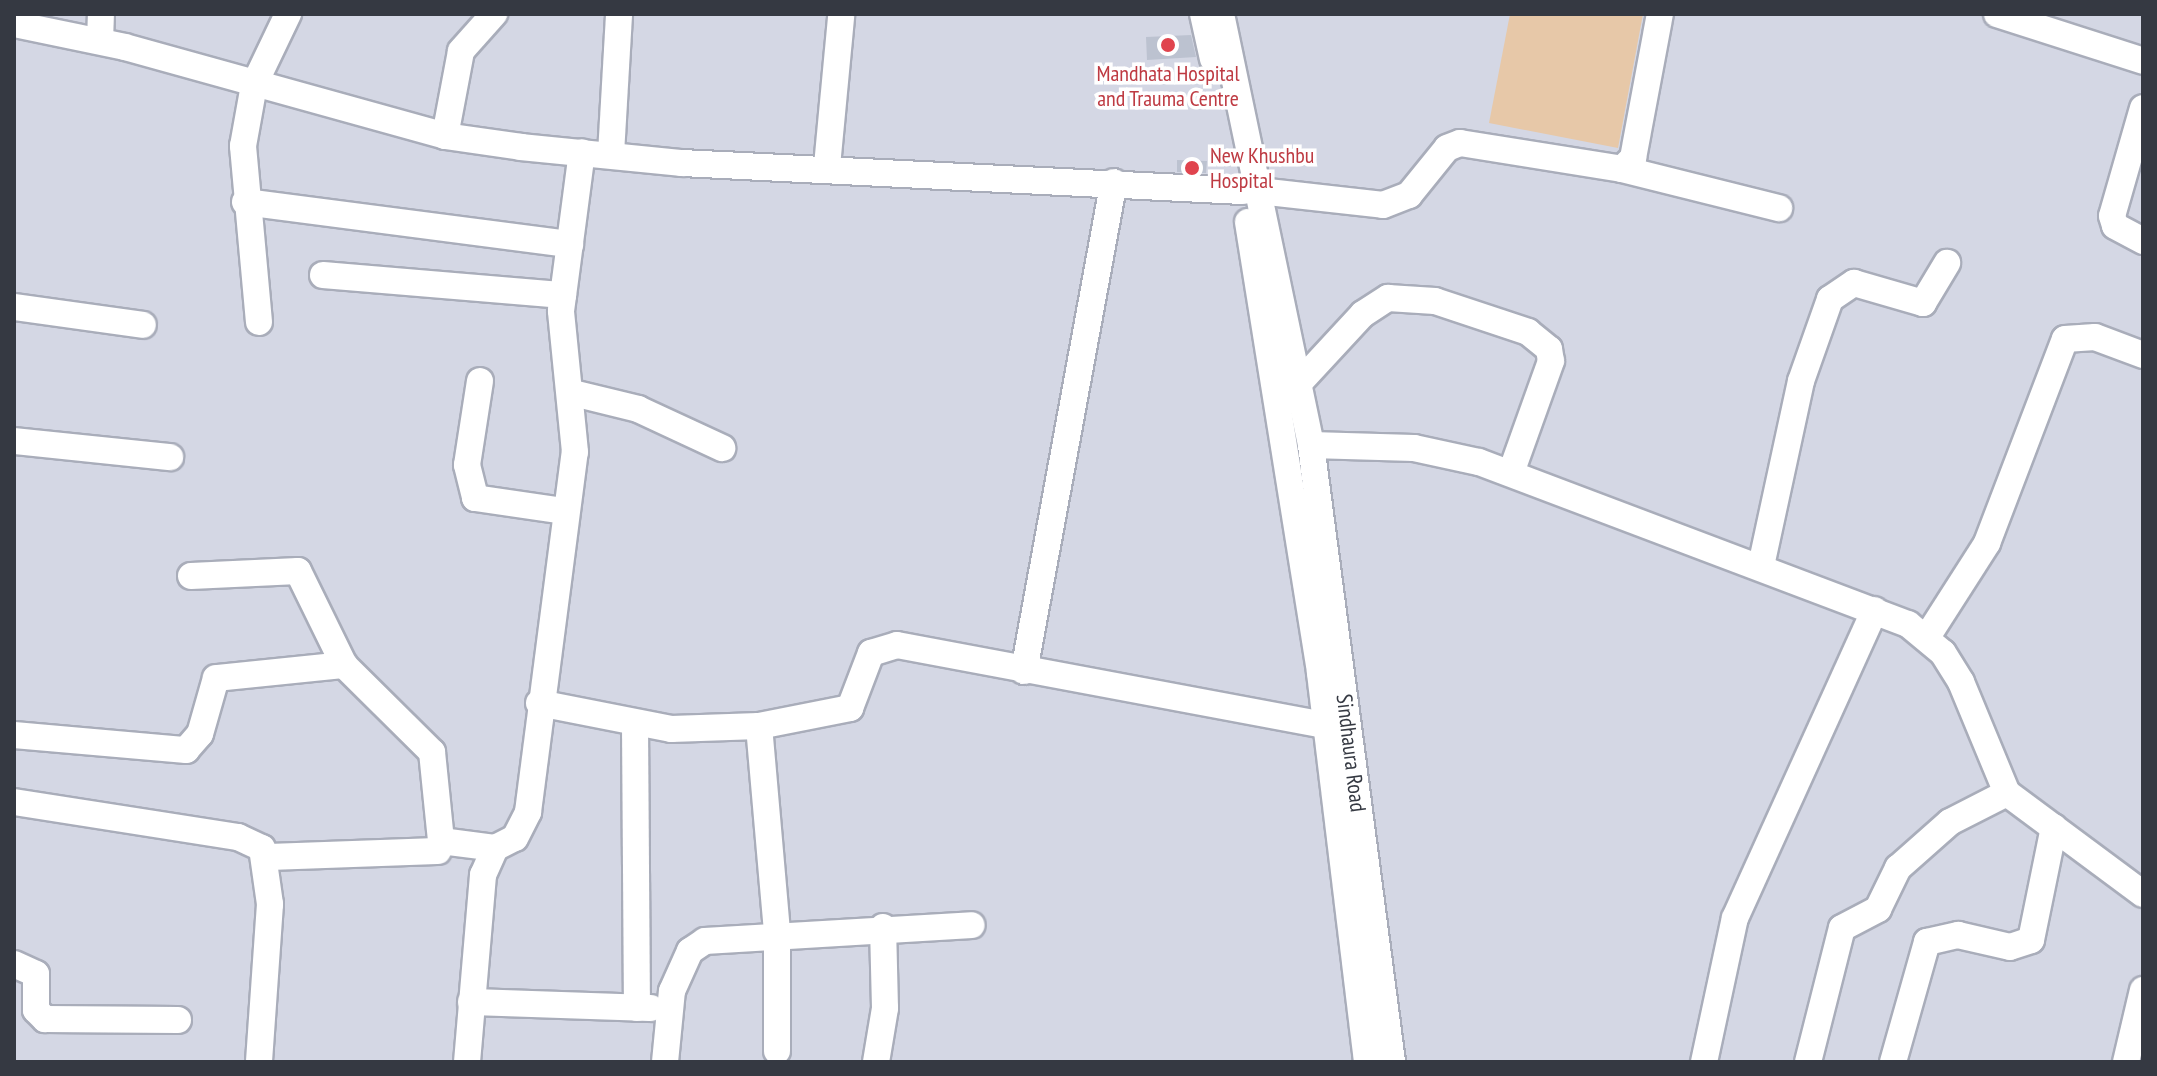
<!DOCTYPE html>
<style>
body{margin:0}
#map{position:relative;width:2157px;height:1076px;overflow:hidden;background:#e5e7f0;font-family:"PT Sans Narrow",sans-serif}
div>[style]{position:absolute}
.residential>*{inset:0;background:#d4d7e4}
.water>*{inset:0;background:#e7c8a8}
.building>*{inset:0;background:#bcc2d0}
.roads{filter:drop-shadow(2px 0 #a9adba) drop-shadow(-2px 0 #a9adba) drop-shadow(0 2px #a9adba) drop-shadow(0 -2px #a9adba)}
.minor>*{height:26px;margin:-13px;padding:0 13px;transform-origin:13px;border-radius:13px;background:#fff}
.dots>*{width:22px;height:22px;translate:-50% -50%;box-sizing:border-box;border:4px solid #fff;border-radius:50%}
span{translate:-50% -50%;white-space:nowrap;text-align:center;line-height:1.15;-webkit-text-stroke:7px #fff;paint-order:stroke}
.health-label{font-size:22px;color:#be3a42}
.left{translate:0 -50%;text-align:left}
.street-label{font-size:22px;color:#353942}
.frame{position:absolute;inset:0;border:16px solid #353942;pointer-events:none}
</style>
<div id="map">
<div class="residential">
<div style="clip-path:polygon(14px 14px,2143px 14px,2143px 1062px,14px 1062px)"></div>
</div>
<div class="water">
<div style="clip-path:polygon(1510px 14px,1643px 14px,1618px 148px,1489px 123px)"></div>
</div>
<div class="building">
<div style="clip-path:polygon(1191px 35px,1196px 57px,1147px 60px,1146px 37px)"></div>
<div style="clip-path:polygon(1177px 160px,1207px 161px,1206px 173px,1177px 172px)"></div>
</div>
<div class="roads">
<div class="minor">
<div style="left:1203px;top:14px;width:46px;rotate:77.5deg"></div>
<div style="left:1221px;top:14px;width:440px;rotate:78.2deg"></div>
<div style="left:1311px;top:445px;width:622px;rotate:82.52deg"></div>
<div style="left:1997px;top:14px;width:153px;rotate:17.8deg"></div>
<div style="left:14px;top:24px;width:113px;rotate:11.7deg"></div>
<div style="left:125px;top:47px;width:332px;rotate:15.5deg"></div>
<div style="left:445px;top:136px;width:77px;rotate:8.2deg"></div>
<div style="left:521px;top:147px;width:162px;rotate:5.7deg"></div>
<div style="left:682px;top:163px;width:562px;rotate:2.86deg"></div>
<div style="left:100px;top:41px;width:27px;rotate:-88deg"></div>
<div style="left:2143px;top:108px;width:112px;rotate:106deg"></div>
<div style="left:2112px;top:216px;width:10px;rotate:73deg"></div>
<div style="left:2115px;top:226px;width:32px;rotate:28deg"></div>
<div style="left:445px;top:136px;width:86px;rotate:-79.3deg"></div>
<div style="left:461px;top:51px;width:50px;rotate:-48.3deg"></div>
<div style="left:611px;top:154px;width:140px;rotate:-86.7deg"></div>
<div style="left:827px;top:166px;width:150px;rotate:-84.6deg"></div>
<div style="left:1622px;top:169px;width:162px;rotate:14deg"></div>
<div style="left:1259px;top:191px;width:125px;rotate:6.4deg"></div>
<div style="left:1383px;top:205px;width:28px;rotate:-21deg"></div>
<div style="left:1409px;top:195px;width:60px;rotate:-51deg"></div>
<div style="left:1447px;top:148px;width:14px;rotate:-21deg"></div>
<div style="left:1460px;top:143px;width:164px;rotate:9.1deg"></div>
<div style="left:1622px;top:169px;width:16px;rotate:-45deg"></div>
<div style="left:1633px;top:158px;width:147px;rotate:-79.4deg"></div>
<div style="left:245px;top:202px;width:328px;rotate:7.4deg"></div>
<div style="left:1248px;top:222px;width:457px;rotate:80.9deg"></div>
<div style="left:1320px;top:673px;width:392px;rotate:83.1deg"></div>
<div style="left:323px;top:275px;width:241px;rotate:4.8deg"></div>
<div style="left:14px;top:307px;width:130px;rotate:7.9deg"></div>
<div style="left:259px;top:322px;width:177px;rotate:-95.2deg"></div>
<div style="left:243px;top:146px;width:62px;rotate:-79.8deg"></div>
<div style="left:254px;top:85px;width:79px;rotate:-64.4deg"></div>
<div style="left:480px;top:381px;width:85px;rotate:98.8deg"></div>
<div style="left:467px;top:465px;width:34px;rotate:76deg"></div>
<div style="left:475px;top:498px;width:90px;rotate:8.3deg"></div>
<div style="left:1299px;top:383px;width:94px;rotate:-47.2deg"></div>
<div style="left:1363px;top:314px;width:30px;rotate:-33deg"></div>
<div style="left:1388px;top:298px;width:47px;rotate:3.7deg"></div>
<div style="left:1435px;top:301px;width:98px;rotate:18.4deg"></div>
<div style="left:1528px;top:332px;width:27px;rotate:39deg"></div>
<div style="left:1549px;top:349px;width:12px;rotate:81deg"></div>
<div style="left:1551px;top:361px;width:119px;rotate:109.7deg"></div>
<div style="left:573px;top:393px;width:67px;rotate:13.8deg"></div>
<div style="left:638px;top:409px;width:93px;rotate:24.9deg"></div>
<div style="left:14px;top:441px;width:157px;rotate:5.9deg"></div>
<div style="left:1311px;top:445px;width:103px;rotate:1.7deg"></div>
<div style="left:1414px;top:448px;width:66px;rotate:12.2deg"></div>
<div style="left:1479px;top:462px;width:459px;rotate:20.7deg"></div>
<div style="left:1908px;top:624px;width:45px;rotate:39.6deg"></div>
<div style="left:1943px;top:653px;width:34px;rotate:58deg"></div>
<div style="left:1961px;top:682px;width:120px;rotate:67.5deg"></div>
<div style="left:2007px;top:793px;width:169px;rotate:36.6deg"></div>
<div style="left:1761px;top:566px;width:189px;rotate:-77.8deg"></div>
<div style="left:1801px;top:381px;width:87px;rotate:-70.5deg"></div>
<div style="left:1830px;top:299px;width:29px;rotate:-34deg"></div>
<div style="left:1854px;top:283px;width:72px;rotate:16.2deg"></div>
<div style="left:1923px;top:303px;width:47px;rotate:-59deg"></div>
<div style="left:191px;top:576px;width:107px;rotate:-2.7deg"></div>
<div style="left:298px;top:571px;width:105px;rotate:63.9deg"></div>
<div style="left:344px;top:665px;width:124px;rotate:44.7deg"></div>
<div style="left:432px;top:752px;width:89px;rotate:84.2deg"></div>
<div style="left:441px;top:841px;width:54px;rotate:7.4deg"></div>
<div style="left:1927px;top:637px;width:112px;rotate:-57.4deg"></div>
<div style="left:1987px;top:543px;width:218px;rotate:-69.1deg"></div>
<div style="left:2065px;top:339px;width:30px;rotate:-4deg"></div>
<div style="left:2095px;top:337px;width:51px;rotate:20.6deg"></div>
<div style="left:1024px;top:671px;width:497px;rotate:-79.6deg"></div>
<div style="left:539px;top:703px;width:135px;rotate:11.1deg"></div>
<div style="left:671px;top:729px;width:88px;rotate:-2deg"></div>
<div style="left:759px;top:726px;width:93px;rotate:-11.2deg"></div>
<div style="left:850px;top:708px;width:59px;rotate:-69.1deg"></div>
<div style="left:871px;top:653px;width:27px;rotate:-17deg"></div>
<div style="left:897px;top:645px;width:436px;rotate:10.6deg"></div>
<div style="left:635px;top:724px;width:284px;rotate:89.6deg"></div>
<div style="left:759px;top:726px;width:208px;rotate:85deg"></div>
<div style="left:777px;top:933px;width:118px;rotate:90deg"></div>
<div style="left:14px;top:735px;width:173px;rotate:5deg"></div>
<div style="left:186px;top:750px;width:21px;rotate:-49deg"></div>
<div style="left:200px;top:734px;width:58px;rotate:-74.1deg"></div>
<div style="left:216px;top:678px;width:129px;rotate:-5.8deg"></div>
<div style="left:14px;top:802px;width:227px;rotate:8.9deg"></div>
<div style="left:238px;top:837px;width:26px;rotate:25deg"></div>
<div style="left:262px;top:848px;width:57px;rotate:81.9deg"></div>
<div style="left:270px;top:904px;width:158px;rotate:94deg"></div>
<div style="left:268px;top:857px;width:170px;rotate:-2deg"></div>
<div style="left:14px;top:964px;width:24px;rotate:24deg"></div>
<div style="left:36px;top:974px;width:36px;rotate:90deg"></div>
<div style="left:36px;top:1010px;width:13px;rotate:45deg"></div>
<div style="left:45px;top:1019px;width:133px;rotate:0.4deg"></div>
<div style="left:471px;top:1002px;width:180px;rotate:1.9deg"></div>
<div style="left:467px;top:1062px;width:188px;rotate:-85.1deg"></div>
<div style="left:483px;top:875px;width:30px;rotate:-66deg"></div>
<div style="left:495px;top:848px;width:22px;rotate:-27deg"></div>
<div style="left:515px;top:838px;width:29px;rotate:-63deg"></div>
<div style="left:528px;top:812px;width:363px;rotate:-82.6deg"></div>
<div style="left:575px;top:452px;width:142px;rotate:-95.7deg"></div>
<div style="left:561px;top:311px;width:160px;rotate:-82.5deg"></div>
<div style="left:665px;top:1062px;width:71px;rotate:-84.4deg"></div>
<div style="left:672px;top:991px;width:44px;rotate:-65.8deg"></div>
<div style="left:690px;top:951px;width:18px;rotate:-34deg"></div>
<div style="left:705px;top:941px;width:267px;rotate:-3.4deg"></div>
<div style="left:876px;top:1062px;width:55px;rotate:-80.5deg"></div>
<div style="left:885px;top:1008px;width:81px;rotate:-91.4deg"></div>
<div style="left:1704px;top:1062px;width:147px;rotate:-77.9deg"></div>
<div style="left:1735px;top:918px;width:338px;rotate:-65.6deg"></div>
<div style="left:1808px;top:1062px;width:138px;rotate:-75.8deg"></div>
<div style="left:1842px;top:928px;width:41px;rotate:-27.8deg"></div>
<div style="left:1878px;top:909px;width:46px;rotate:-64deg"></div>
<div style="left:1898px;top:868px;width:69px;rotate:-41.5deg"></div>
<div style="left:1950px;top:822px;width:64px;rotate:-27deg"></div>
<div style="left:1893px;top:1062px;width:125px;rotate:-74.2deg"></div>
<div style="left:1927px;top:942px;width:32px;rotate:-13deg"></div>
<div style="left:1958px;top:935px;width:53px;rotate:13deg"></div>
<div style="left:2010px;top:947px;width:22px;rotate:-18deg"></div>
<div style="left:2031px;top:940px;width:115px;rotate:-78.5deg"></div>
<div style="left:2126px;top:1062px;width:74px;rotate:-76.7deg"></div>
</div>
</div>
<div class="dots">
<div style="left:1168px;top:45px;background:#e0444e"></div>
<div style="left:1192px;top:168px;background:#e0444e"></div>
</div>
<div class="health-label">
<span style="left:1168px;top:86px">Mandhata Hospital<br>and Trauma Centre</span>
<span class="left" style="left:1210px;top:168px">New Khushbu<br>Hospital</span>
</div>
<div class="street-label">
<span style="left:1351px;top:753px;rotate:83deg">Sindhaura Road</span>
</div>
<div class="frame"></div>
</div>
